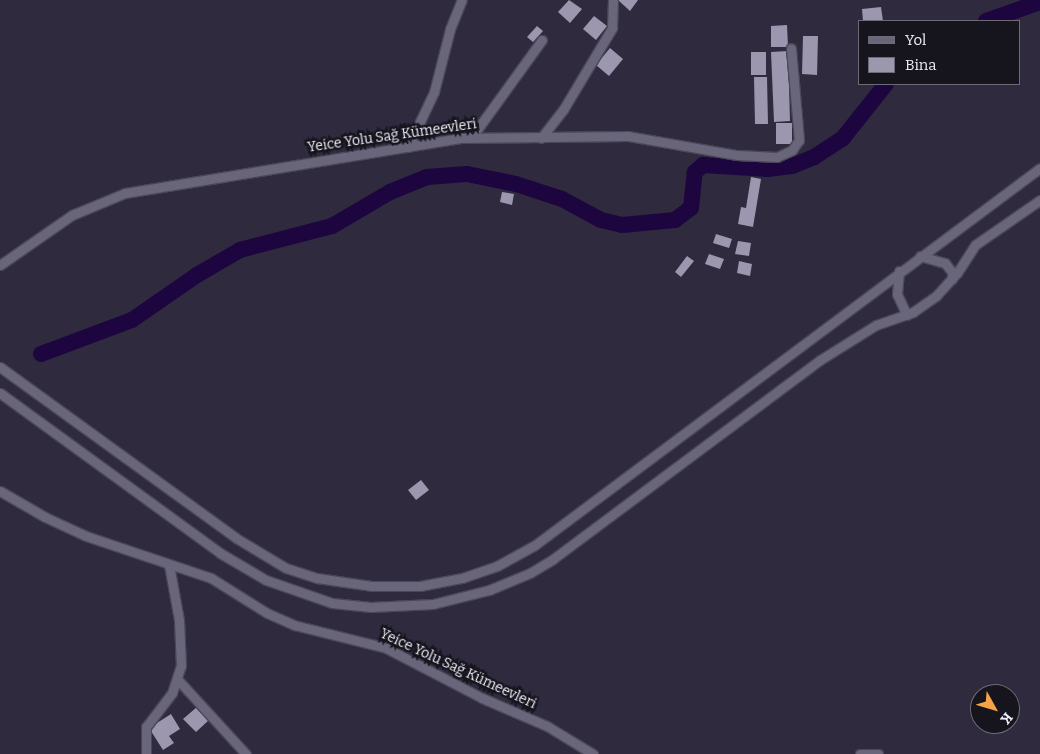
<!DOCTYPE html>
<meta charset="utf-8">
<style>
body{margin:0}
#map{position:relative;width:1040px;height:754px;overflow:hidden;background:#2f2a3e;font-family:Bitter,serif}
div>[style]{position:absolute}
.river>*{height:16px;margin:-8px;padding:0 8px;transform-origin:8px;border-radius:8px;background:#1d063f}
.building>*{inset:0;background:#9c97af}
.roads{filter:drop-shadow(1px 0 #4b4757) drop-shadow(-1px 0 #4b4757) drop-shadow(0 1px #4b4757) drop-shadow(0 -1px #4b4757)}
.street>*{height:9px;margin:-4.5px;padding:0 4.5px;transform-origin:4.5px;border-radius:4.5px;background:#69657b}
span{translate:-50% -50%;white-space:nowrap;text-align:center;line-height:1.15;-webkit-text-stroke:5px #16151d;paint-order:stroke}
.street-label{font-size:14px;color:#f0edfa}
.legend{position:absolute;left:858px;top:20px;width:162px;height:65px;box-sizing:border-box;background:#16151d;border:1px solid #6d6b75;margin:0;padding:6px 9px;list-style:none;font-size:15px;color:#f0edfa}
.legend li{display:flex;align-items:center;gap:10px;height:25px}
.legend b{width:25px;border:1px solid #6d6b75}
.north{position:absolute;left:970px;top:684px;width:50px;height:50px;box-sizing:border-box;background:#16151d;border:1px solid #6d6b75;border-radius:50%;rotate:129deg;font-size:14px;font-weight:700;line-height:20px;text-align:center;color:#f0edfa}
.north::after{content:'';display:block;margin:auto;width:18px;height:22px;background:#f5a346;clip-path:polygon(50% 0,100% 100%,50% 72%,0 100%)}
</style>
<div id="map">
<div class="river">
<div style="left:986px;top:21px;width:57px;rotate:-19.4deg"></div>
<div style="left:41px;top:354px;width:97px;rotate:-20.5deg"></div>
<div style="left:132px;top:320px;width:79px;rotate:-34.7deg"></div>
<div style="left:197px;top:275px;width:50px;rotate:-30.2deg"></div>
<div style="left:240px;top:250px;width:95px;rotate:-14.6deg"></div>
<div style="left:332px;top:226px;width:67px;rotate:-30.4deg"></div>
<div style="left:390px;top:192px;width:40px;rotate:-22deg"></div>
<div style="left:427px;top:177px;width:40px;rotate:-4.3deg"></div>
<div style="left:467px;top:174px;width:50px;rotate:11.5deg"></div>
<div style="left:516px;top:184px;width:48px;rotate:18.1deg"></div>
<div style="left:562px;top:199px;width:44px;rotate:28.3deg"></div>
<div style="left:601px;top:220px;width:22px;rotate:13deg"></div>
<div style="left:622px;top:225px;width:53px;rotate:-5.4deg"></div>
<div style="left:675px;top:220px;width:20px;rotate:-37deg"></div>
<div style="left:691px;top:208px;width:36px;rotate:-84deg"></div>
<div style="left:695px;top:172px;width:11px;rotate:-41deg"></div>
<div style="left:703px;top:165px;width:64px;rotate:3.6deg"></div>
<div style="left:767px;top:169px;width:25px;rotate:-7deg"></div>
<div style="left:792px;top:166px;width:24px;rotate:-22deg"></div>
<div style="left:814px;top:157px;width:35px;rotate:-33deg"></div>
<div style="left:843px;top:138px;width:69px;rotate:-51.5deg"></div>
</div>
<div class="building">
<div style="clip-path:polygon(569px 0,582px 9px,570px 23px,558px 12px)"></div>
<div style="clip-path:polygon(618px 0,638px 0,630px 11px)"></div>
<div style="clip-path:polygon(881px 7px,883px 21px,863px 21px,862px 9px)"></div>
<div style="clip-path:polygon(594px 16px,607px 26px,596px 40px,583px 29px)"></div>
<div style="clip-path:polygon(787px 25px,788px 47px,771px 47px,771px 26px)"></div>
<div style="clip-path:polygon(537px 26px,543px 31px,533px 42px,527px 37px)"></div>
<div style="clip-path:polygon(803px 36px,818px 36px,817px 75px,802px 74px)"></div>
<div style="clip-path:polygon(610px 48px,623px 59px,609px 76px,596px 65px)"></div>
<div style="clip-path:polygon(788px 51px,790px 121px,774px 122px,771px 52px)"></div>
<div style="clip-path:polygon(751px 52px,766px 52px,766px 75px,751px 75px)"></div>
<div style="clip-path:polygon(754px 77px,767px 77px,768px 124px,755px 124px)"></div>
<div style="clip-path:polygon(776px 123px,792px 123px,792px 144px,776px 144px)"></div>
<div style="clip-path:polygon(751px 177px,761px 179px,753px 227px,738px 224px,741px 207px,746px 208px)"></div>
<div style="clip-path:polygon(502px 192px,514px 194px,512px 205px,500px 202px)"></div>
<div style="clip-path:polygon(716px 234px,732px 239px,729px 248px,713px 243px)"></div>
<div style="clip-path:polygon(738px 241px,751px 243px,749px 256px,735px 254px)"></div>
<div style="clip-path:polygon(709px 254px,724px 259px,720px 269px,705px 264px)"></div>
<div style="clip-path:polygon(687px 256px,694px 261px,681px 277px,675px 272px)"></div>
<div style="clip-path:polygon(739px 261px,752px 264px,750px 276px,737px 273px)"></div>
<div style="clip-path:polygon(421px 480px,429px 490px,416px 500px,408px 490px)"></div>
<div style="clip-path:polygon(197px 707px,209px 720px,196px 732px,183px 719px)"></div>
<div style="clip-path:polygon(171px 714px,180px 729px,169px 736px,174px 743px,163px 750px,149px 728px)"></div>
</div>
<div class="roads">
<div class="street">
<div style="left:471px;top:138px;width:121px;rotate:-54.1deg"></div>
<div style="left:541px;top:138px;width:36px;rotate:-52deg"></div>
<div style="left:563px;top:110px;width:96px;rotate:-59.1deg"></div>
<div style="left:612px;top:28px;width:28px;rotate:-88deg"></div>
<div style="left:408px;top:147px;width:61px;rotate:-64.7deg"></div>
<div style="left:434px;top:92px;width:65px;rotate:-75.7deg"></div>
<div style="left:450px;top:29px;width:31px;rotate:-68deg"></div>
<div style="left:920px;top:256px;width:26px;rotate:16deg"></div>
<div style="left:945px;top:263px;width:11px;rotate:52deg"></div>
<div style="left:952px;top:272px;width:7px;rotate:90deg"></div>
<div style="left:0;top:265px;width:88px;rotate:-34.8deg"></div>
<div style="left:72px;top:215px;width:57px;rotate:-22.5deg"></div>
<div style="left:125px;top:193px;width:340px;rotate:-9.3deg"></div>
<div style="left:461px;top:138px;width:167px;rotate:-0.7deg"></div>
<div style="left:628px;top:136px;width:111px;rotate:9.9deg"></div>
<div style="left:737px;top:155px;width:40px;rotate:2.9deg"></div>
<div style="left:777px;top:157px;width:17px;rotate:-25deg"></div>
<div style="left:792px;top:150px;width:12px;rotate:-55deg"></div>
<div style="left:799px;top:140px;width:92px;rotate:-95deg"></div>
<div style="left:899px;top:271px;width:23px;rotate:95deg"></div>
<div style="left:897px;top:294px;width:23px;rotate:65deg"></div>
<div style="left:0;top:367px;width:291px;rotate:35.9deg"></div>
<div style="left:236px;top:538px;width:58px;rotate:31deg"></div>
<div style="left:286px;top:568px;width:33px;rotate:18deg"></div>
<div style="left:317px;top:578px;width:56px;rotate:8.3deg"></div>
<div style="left:372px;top:586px;width:48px"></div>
<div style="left:420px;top:586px;width:43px;rotate:-10.8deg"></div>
<div style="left:462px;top:578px;width:37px;rotate:-19deg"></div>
<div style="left:497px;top:566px;width:43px;rotate:-28.9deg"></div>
<div style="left:535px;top:545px;width:630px;rotate:-36.74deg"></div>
<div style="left:0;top:393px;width:272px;rotate:36deg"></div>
<div style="left:220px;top:553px;width:53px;rotate:30.4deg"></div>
<div style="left:266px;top:580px;width:70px;rotate:19.2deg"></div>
<div style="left:332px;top:603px;width:39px;rotate:6deg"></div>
<div style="left:371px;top:607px;width:62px;rotate:-2.8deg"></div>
<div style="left:433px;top:604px;width:58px;rotate:-14deg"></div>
<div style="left:489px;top:590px;width:44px;rotate:-22.5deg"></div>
<div style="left:530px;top:573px;width:27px;rotate:-31deg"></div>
<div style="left:553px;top:559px;width:333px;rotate:-36.7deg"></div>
<div style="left:820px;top:360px;width:66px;rotate:-32deg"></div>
<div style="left:876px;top:325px;width:39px;rotate:-19deg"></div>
<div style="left:913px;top:312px;width:28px;rotate:-35deg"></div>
<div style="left:936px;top:296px;width:31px;rotate:-48deg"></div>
<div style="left:957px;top:273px;width:33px;rotate:-57deg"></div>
<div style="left:975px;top:245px;width:79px;rotate:-34.7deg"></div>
<div style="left:0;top:491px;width:52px;rotate:30deg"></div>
<div style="left:45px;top:517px;width:45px;rotate:24.9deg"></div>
<div style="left:86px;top:536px;width:132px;rotate:18.6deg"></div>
<div style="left:211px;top:578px;width:66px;rotate:32deg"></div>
<div style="left:267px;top:613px;width:30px;rotate:24deg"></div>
<div style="left:294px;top:625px;width:95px;rotate:14deg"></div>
<div style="left:386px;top:648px;width:108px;rotate:27.5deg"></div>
<div style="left:482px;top:698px;width:71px;rotate:23.3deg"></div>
<div style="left:547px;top:726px;width:54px;rotate:31.3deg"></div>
<div style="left:179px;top:681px;width:99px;rotate:47.5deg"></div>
<div style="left:146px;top:754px;width:27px;rotate:-90deg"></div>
<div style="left:146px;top:727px;width:43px;rotate:-52.6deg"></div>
<div style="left:172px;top:693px;width:28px;rotate:-72deg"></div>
<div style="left:181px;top:666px;width:46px;rotate:-92.5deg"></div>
<div style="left:179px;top:620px;width:56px;rotate:-100.3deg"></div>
<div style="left:860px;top:754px;width:18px"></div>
</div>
</div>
<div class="street-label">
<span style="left:392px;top:136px;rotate:-8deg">Yeice Yolu Sağ Kümeevleri</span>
<span style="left:458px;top:669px;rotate:25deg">Yeice Yolu Sağ Kümeevleri</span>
</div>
<ul class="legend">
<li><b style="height:6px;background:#69657b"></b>Yol</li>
<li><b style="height:14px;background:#9c97af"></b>Bina</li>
</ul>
<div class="north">K</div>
</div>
